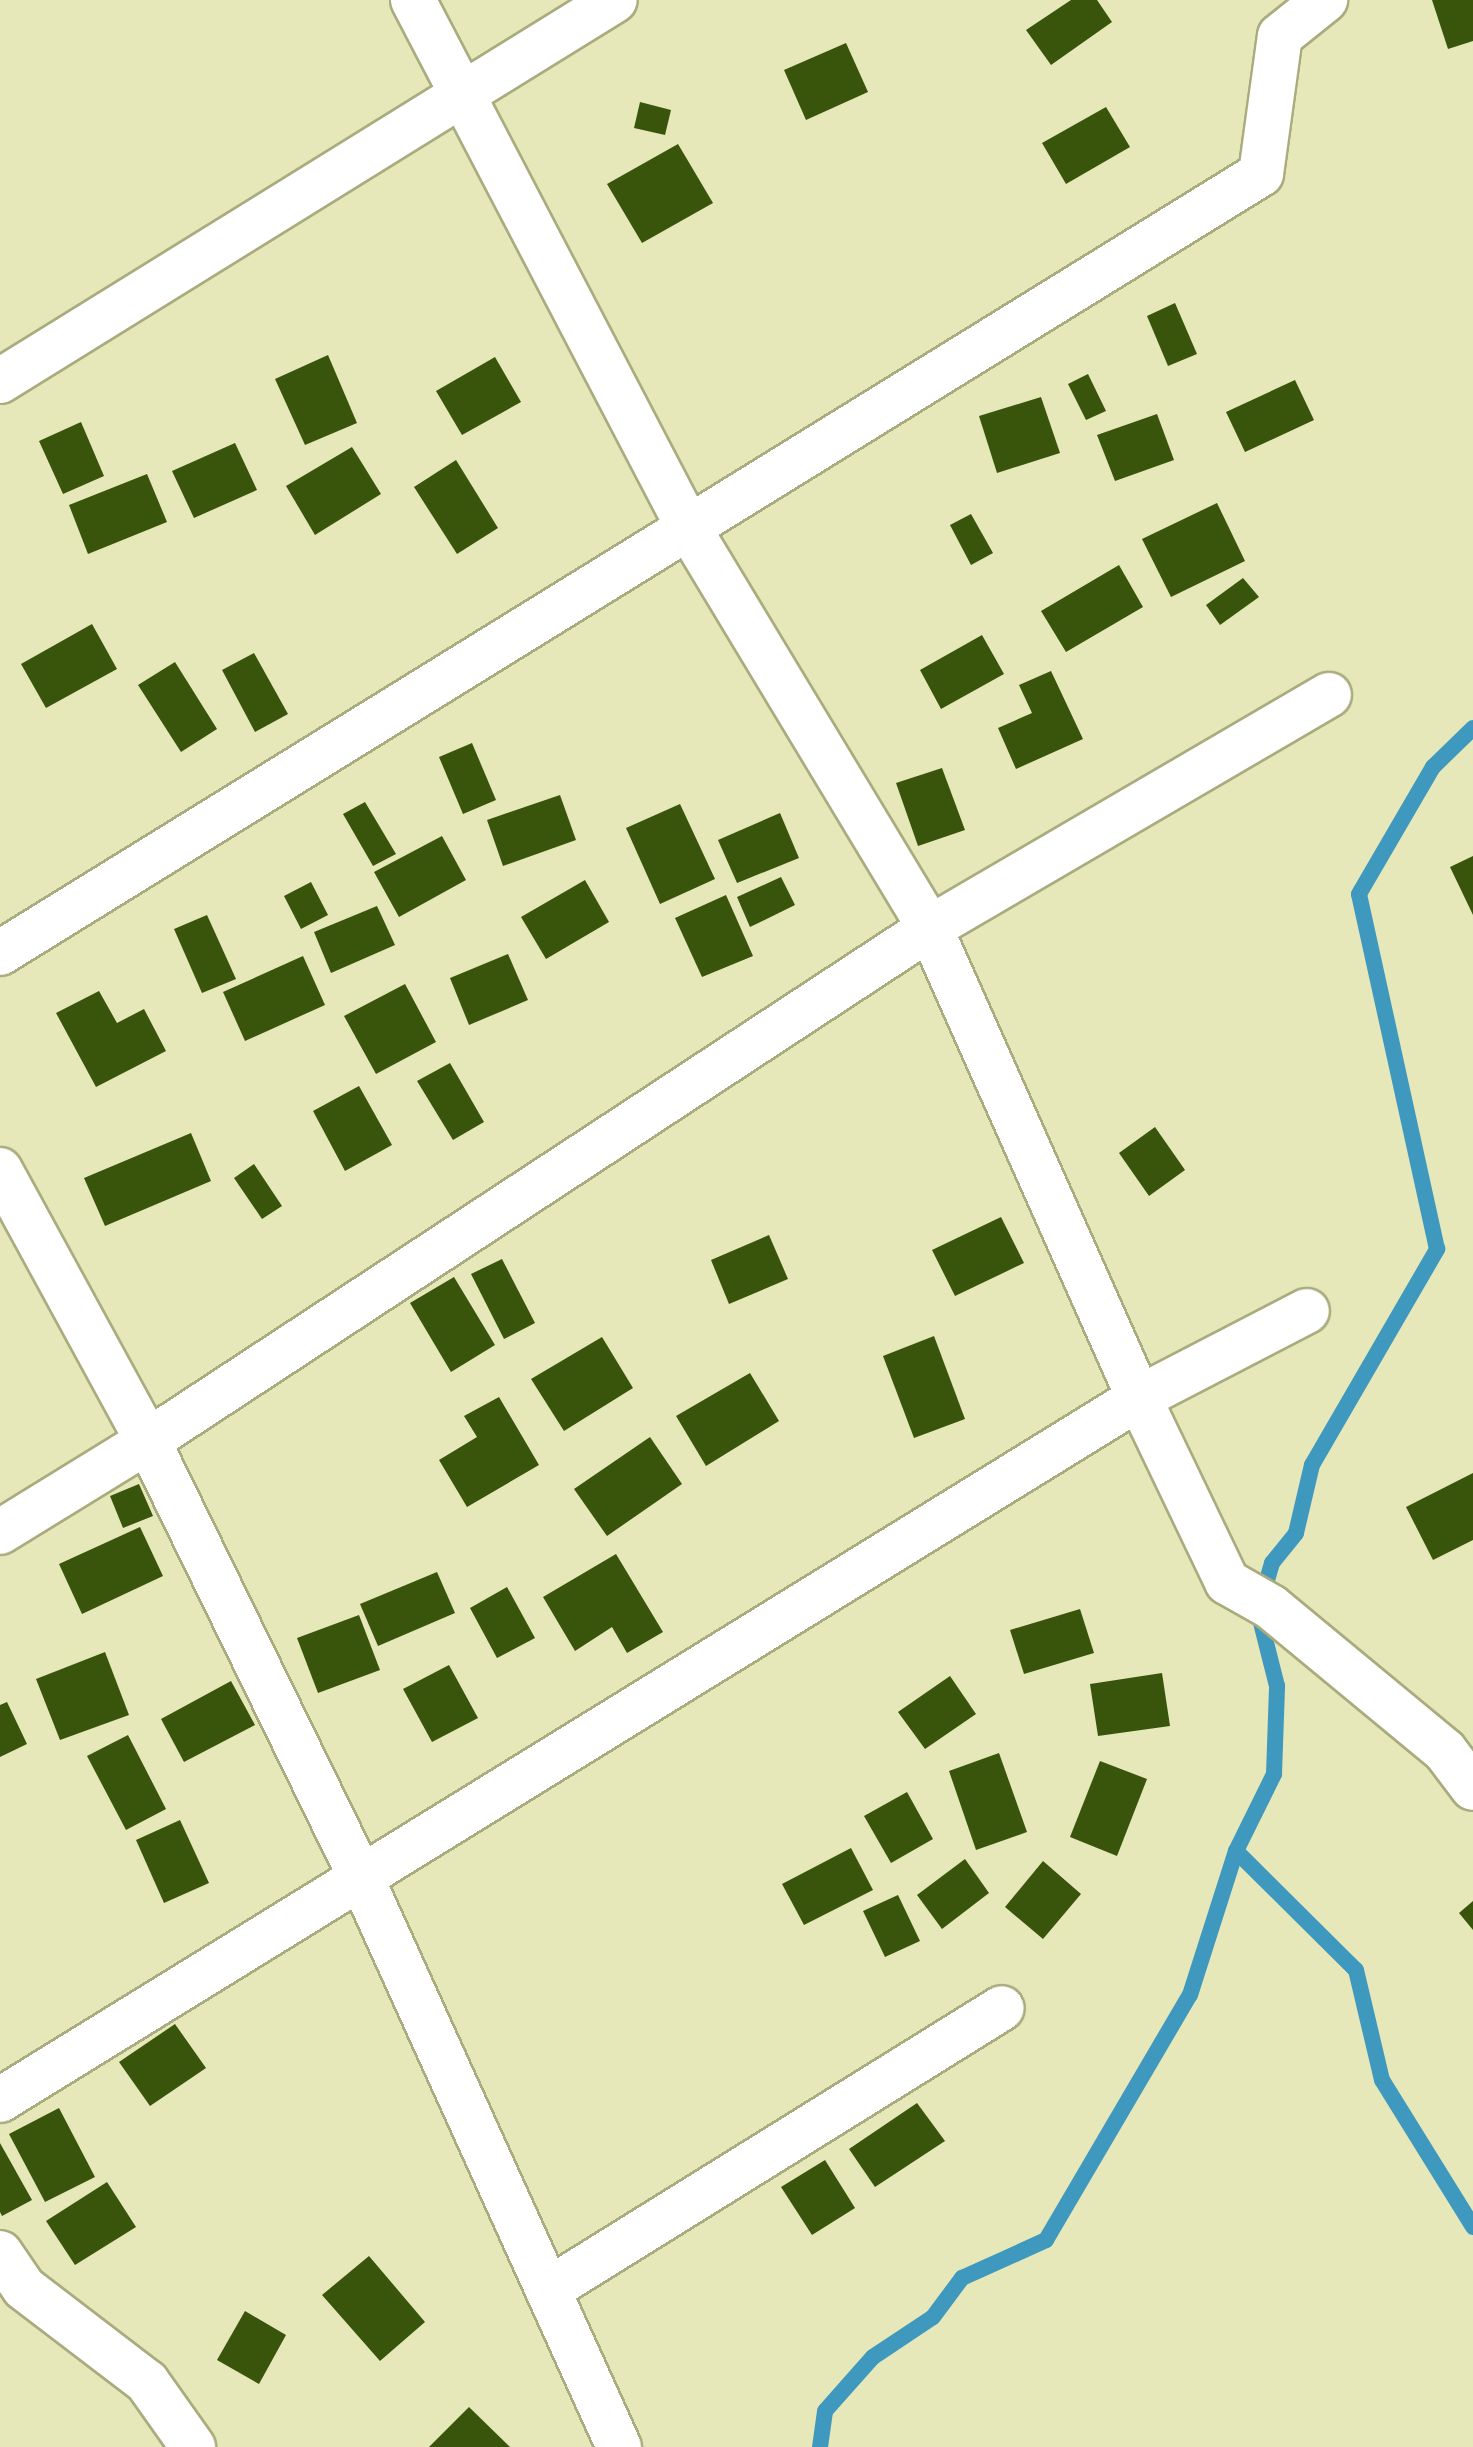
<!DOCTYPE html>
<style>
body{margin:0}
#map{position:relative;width:1473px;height:2447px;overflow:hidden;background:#e7e8b9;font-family:"PT Sans Narrow",sans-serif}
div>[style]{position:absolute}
.stream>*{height:16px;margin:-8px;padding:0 8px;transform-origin:8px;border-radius:8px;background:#3f99bf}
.building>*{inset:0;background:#39540b}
.roads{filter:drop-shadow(2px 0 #aaab7e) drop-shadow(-2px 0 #aaab7e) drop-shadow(0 2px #aaab7e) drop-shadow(0 -2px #aaab7e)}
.minor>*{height:44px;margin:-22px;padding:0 22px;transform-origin:22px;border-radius:22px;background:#fff}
span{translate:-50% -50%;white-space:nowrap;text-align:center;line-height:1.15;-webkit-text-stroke:8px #f4f5c5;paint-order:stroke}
</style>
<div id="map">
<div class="stream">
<div style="left:1236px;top:1851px;width:169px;rotate:44.8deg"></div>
<div style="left:1356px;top:1970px;width:113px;rotate:76.7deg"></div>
<div style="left:1382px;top:2080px;width:173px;rotate:58.2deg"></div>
<div style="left:820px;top:2447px;width:36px;rotate:-82deg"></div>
<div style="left:825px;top:2411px;width:72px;rotate:-48.4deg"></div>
<div style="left:873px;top:2357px;width:72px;rotate:-33.7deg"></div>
<div style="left:933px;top:2317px;width:49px;rotate:-53.4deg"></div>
<div style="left:962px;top:2278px;width:92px;rotate:-24.3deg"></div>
<div style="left:1046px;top:2240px;width:284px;rotate:-59.6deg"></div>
<div style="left:1190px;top:1995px;width:151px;rotate:-72.3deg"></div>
<div style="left:1236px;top:1851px;width:86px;rotate:-63.7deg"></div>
<div style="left:1274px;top:1774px;width:88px;rotate:-88deg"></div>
<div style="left:1277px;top:1686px;width:77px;rotate:-104.2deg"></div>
<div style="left:1258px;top:1611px;width:50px;rotate:-73.7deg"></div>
<div style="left:1272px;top:1563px;width:38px;rotate:-51deg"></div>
<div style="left:1296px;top:1533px;width:70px;rotate:-76.8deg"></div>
<div style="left:1312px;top:1465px;width:250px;rotate:-59.9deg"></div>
<div style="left:1437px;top:1249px;width:363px;rotate:-102.4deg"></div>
<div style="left:1359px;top:894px;width:147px;rotate:-59.8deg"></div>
<div style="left:1433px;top:767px;width:56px;rotate:-44.3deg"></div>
</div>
<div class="building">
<div style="clip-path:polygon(1071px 0,1097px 0,1112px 22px,1051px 65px,1026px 30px)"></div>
<div style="clip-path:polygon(1432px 0,1473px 0,1473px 41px,1448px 49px)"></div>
<div style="clip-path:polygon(846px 43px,868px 92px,806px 120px,784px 70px)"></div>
<div style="clip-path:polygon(640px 102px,671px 110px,665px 135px,634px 128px)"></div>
<div style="clip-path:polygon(1106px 107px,1130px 147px,1066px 184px,1042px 143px)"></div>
<div style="clip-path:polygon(678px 144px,713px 203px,642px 243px,607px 184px)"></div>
<div style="clip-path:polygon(1175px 303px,1197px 354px,1168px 366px,1147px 316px)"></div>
<div style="clip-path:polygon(328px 355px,357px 423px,305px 445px,275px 379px)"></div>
<div style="clip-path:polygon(495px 357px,521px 402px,462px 435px,436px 391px)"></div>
<div style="clip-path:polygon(1088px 374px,1106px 411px,1086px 420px,1068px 384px)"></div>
<div style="clip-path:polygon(1295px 380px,1314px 420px,1245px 452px,1226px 412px)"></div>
<div style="clip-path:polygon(1041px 397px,1060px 453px,997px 473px,979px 416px)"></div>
<div style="clip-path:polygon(1157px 414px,1174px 460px,1115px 481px,1097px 435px)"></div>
<div style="clip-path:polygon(81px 422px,104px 476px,63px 494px,39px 441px)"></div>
<div style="clip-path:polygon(235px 443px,257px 490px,194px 518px,172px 471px)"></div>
<div style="clip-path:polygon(352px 447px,381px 494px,315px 535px,286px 486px)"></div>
<div style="clip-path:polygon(456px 460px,498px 528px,457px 554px,414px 487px)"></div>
<div style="clip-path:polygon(147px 474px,167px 522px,88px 554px,69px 505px)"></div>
<div style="clip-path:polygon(1217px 503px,1245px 561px,1171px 597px,1142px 539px)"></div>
<div style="clip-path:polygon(971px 514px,993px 553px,971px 565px,950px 525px)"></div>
<div style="clip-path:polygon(1119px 565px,1143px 607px,1066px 652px,1041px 611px)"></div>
<div style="clip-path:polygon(1243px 578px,1259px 597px,1220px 625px,1206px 605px)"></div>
<div style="clip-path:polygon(92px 624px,117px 669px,46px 708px,21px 664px)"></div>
<div style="clip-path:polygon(982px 635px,1004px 674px,941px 709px,920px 670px)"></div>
<div style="clip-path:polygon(254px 653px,288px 714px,255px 732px,222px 670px)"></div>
<div style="clip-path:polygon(175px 662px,217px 729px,181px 752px,138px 685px)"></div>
<div style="clip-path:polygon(1051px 671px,1083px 739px,1016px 769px,998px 728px,1032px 713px,1019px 685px)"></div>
<div style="clip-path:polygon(472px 743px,496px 800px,463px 814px,439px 757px)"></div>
<div style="clip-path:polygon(942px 768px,965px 830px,918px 846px,896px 783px)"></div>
<div style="clip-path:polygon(560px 795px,576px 840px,503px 866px,487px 820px)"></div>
<div style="clip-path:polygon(365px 802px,396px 854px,373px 866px,343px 814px)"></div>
<div style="clip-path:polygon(680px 804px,715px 879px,660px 904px,626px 828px)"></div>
<div style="clip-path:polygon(780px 813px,799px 858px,737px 883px,718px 840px)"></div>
<div style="clip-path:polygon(442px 836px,466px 880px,399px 917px,374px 872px)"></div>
<div style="clip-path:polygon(1473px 856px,1473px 915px,1450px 867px)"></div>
<div style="clip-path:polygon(781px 877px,795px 905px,750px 927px,737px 897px)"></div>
<div style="clip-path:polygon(585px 880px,609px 922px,546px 959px,521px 917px)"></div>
<div style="clip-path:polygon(311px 882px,328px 915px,301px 929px,284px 896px)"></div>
<div style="clip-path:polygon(726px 895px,753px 956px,702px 977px,675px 918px)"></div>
<div style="clip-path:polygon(377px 906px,395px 945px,331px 973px,314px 932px)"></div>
<div style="clip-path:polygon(207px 915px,236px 979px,202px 993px,174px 929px)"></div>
<div style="clip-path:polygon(508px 954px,528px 1000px,469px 1025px,450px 978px)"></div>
<div style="clip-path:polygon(303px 956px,325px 1005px,245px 1041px,223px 992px)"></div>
<div style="clip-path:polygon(405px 984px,436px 1042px,376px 1074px,344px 1016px)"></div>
<div style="clip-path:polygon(99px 991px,117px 1023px,144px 1009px,166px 1051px,96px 1087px,56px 1013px)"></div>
<div style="clip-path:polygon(450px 1063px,484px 1122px,453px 1140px,417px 1081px)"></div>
<div style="clip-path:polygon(359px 1086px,392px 1145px,345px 1171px,313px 1111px)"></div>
<div style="clip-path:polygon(1155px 1127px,1185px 1170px,1149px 1196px,1119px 1153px)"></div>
<div style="clip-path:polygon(191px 1133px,211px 1181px,105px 1226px,84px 1178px)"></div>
<div style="clip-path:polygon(254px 1164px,282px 1206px,262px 1219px,234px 1178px)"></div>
<div style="clip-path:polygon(1001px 1217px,1024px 1263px,955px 1296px,932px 1250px)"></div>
<div style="clip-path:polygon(769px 1235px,788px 1279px,729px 1304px,711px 1260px)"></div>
<div style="clip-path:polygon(502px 1259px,535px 1323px,504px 1339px,471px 1274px)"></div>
<div style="clip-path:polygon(454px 1277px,495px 1345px,451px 1372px,410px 1303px)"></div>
<div style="clip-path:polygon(934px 1336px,965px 1419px,914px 1438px,883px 1356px)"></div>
<div style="clip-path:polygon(602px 1337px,633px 1388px,564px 1431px,531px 1379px)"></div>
<div style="clip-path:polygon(750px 1373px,779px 1421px,706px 1466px,676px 1416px)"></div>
<div style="clip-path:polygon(499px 1397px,539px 1465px,467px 1507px,439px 1460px,477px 1437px,464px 1416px)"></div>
<div style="clip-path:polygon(650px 1437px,682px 1484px,607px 1536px,574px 1489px)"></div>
<div style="clip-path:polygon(1473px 1473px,1473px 1540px,1433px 1560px,1406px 1507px)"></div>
<div style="clip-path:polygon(139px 1484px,153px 1516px,123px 1528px,110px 1496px)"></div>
<div style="clip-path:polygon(140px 1527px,163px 1576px,82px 1614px,59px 1564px)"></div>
<div style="clip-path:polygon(616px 1554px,663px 1632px,627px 1653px,612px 1627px,575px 1651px,543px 1597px)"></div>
<div style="clip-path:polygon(437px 1572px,455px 1613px,378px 1646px,360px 1604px)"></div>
<div style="clip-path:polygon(507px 1587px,535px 1638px,497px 1658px,470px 1608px)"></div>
<div style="clip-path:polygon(1080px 1609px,1094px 1653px,1024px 1674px,1010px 1630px)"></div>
<div style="clip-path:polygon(359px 1615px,380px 1670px,318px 1693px,297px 1638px)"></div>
<div style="clip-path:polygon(105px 1652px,129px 1715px,60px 1740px,36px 1679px)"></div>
<div style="clip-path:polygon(449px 1665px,478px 1718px,432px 1742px,403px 1689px)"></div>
<div style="clip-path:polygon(1162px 1673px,1170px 1726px,1098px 1736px,1090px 1684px)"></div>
<div style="clip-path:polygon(950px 1676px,976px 1714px,925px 1749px,898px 1712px)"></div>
<div style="clip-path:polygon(231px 1681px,255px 1725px,184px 1762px,161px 1719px)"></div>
<div style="clip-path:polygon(7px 1702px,27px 1744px,0 1757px,0 1705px)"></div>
<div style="clip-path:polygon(128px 1735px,166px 1809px,126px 1830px,87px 1756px)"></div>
<div style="clip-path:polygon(999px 1753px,1027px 1832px,976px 1850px,949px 1771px)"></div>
<div style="clip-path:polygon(1100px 1761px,1147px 1779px,1117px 1856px,1070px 1837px)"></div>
<div style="clip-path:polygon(907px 1792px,933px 1839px,891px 1863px,864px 1816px)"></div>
<div style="clip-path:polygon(180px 1820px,209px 1883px,164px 1903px,136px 1840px)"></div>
<div style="clip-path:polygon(851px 1848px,873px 1890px,804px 1925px,782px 1884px)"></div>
<div style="clip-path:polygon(965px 1859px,989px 1893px,942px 1929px,917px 1895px)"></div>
<div style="clip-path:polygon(1043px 1861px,1081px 1894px,1043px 1939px,1005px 1907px)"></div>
<div style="clip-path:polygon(898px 1895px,920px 1941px,885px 1957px,863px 1911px)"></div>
<div style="clip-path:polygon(1473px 1901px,1473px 1930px,1459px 1913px)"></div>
<div style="clip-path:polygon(175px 2024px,206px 2068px,150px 2106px,119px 2062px)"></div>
<div style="clip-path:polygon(917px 2103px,945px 2141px,875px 2187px,849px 2149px)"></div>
<div style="clip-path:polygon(59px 2108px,95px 2177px,45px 2202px,9px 2134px)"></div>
<div style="clip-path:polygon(0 2143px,32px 2200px,2px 2216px,0 2212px)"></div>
<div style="clip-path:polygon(825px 2160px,855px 2208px,812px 2235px,781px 2187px)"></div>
<div style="clip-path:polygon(107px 2182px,136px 2227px,75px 2265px,46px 2221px)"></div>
<div style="clip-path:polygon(369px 2256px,425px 2322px,380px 2361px,322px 2295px)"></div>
<div style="clip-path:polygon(245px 2311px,286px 2335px,259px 2384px,217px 2360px)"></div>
<div style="clip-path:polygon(469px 2407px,510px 2447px,429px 2447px)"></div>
</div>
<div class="roads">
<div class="minor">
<div style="left:413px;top:0;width:594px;rotate:62.44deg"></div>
<div style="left:688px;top:527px;width:468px;rotate:58.9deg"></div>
<div style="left:930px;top:928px;width:514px;rotate:66.03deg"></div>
<div style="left:1139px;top:1398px;width:204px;rotate:64.4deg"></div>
<div style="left:1227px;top:1582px;width:51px;rotate:29.6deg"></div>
<div style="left:1271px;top:1607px;width:226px;rotate:39.6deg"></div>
<div style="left:1445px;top:1751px;width:46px;rotate:52.9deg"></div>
<div style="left:0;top:381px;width:723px;rotate:-31.78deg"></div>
<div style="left:0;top:953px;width:1482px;rotate:-31.71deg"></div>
<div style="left:1261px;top:174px;width:139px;rotate:-82.2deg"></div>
<div style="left:1280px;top:36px;width:58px;rotate:-38.7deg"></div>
<div style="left:0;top:1170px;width:309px;rotate:61.4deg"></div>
<div style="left:148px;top:1441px;width:483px;rotate:64deg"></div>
<div style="left:360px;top:1875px;width:628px;rotate:65.64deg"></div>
<div style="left:0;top:1532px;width:174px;rotate:-31.6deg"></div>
<div style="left:148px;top:1441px;width:935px;rotate:-33.27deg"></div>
<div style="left:930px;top:928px;width:462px;rotate:-30.3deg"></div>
<div style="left:0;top:2100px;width:1338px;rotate:-31.65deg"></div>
<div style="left:1139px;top:1398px;width:189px;rotate:-27.4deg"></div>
<div style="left:0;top:2253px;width:42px;rotate:55.6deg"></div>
<div style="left:24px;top:2288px;width:155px;rotate:37.4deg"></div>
<div style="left:147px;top:2382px;width:80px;rotate:54.7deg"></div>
<div style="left:548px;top:2290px;width:534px;rotate:-31.85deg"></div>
</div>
</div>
</div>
